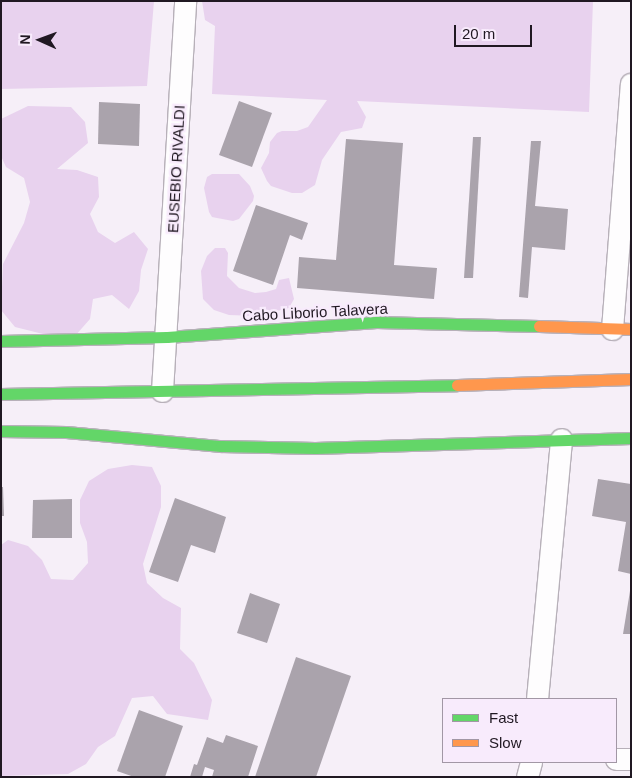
<!DOCTYPE html>
<style>
body{margin:0}
#map{position:relative;width:632px;height:778px;overflow:hidden;background:#f6eff8;font-family:Arial,sans-serif}
div>[style]{position:absolute}
.green>*{inset:0;background:#e8d2ee}
.building>*{inset:0;background:#aaa3ac}
.roads{filter:drop-shadow(1px 0 #b7b0b9) drop-shadow(-1px 0 #b7b0b9) drop-shadow(0 1px #b7b0b9) drop-shadow(0 -1px #b7b0b9)}
.street>*{height:21px;margin:-10.5px;padding:0 10.5px;transform-origin:10.5px;border-radius:10.5px;background:#fefdfe}
.fast>*{height:11px;margin:-5.5px;padding:0 5.5px;transform-origin:5.5px;border-radius:5.5px;background:#63d668}
.slow>*{height:11px;margin:-5.5px;padding:0 5.5px;transform-origin:5.5px;border-radius:5.5px;background:#ff974d}
span{translate:-50% -50%;white-space:nowrap;text-align:center;line-height:1.15;-webkit-text-stroke:5px #f8ebfc;paint-order:stroke}
.street-label{font-size:15px;color:#201822}
.frame{position:absolute;inset:0;border:2px solid #201822;pointer-events:none}
.legend{position:absolute;left:442px;top:698px;width:175px;height:65px;box-sizing:border-box;background:#f8ebfc;border:1px solid #a297a5;margin:0;padding:6px 9px;list-style:none;font-size:15px;color:#201822}
.legend li{display:flex;align-items:center;gap:10px;height:25px}
.legend b{width:25px;border:1px solid #a297a5}
.north{position:absolute;left:15px;top:15px;width:50px;height:50px;-webkit-text-stroke:4px #f8ebfc;paint-order:stroke;rotate:272deg;font-size:14px;font-weight:700;line-height:20px;text-align:center;color:#201822}
.north::after{content:'';display:block;margin:auto;width:18px;height:22px;background:#201822;clip-path:polygon(50% 0,100% 100%,50% 72%,0 100%)}
.scale{position:absolute;left:454px;top:25px;width:78px;height:22px;box-sizing:border-box;border:2px solid #201822;border-top:0;padding-left:6px;font-size:15px;line-height:18px;white-space:nowrap;color:#201822;-webkit-text-stroke:4px #f8ebfc;paint-order:stroke}
</style>
<div id="map">
<div class="green">
<div style="clip-path:polygon(1px 1px,154px 1px,147px 86px,1px 89px)"></div>
<div style="clip-path:polygon(202px 1px,593px 1px,589px 112px,357px 101px,366px 117px,362px 128px,341px 132px,322px 160px,315px 185px,302px 193px,292px 193px,271px 186px,267px 181px,261px 168px,269px 153px,270px 142px,277px 133px,282px 131px,297px 131px,308px 127px,327px 100px,212px 94px,215px 26px,205px 20px)"></div>
<div style="clip-path:polygon(28px 106px,71px 107px,85px 122px,88px 143px,57px 169px,77px 170px,98px 177px,99px 197px,90px 214px,98px 232px,115px 243px,134px 232px,148px 249px,141px 270px,139px 291px,129px 309px,112px 295px,93px 299px,90px 319px,75px 336px,55px 337px,15px 327px,1px 310px,3px 264px,24px 223px,30px 202px,24px 178px,6px 167px,1px 156px,1px 119px)"></div>
<div style="clip-path:polygon(212px 174px,239px 174px,250px 186px,254px 196px,253px 201px,239px 219px,233px 221px,217px 218px,212px 217px,209px 212px,204px 188px,207px 177px)"></div>
<div style="clip-path:polygon(215px 248px,225px 248px,228px 253px,227px 276px,239px 288px,255px 293px,266px 292px,276px 289px,279px 280px,289px 278px,294px 299px,289px 308px,257px 316px,229px 315px,214px 310px,203px 299px,201px 271px,207px 256px)"></div>
<div style="clip-path:polygon(132px 465px,152px 467px,161px 486px,161px 507px,143px 564px,147px 583px,163px 598px,181px 608px,180px 649px,194px 663px,212px 700px,208px 720px,167px 714px,153px 696px,132px 698px,115px 736px,98px 747px,86px 764px,68px 774px,1px 776px,1px 545px,8px 540px,28px 546px,42px 560px,51px 579px,73px 580px,88px 563px,87px 542px,80px 523px,80px 500px,89px 481px,108px 469px)"></div>
</div>
<div class="building">
<div style="clip-path:polygon(239px 101px,272px 113px,252px 167px,219px 155px)"></div>
<div style="clip-path:polygon(99px 102px,140px 104px,139px 146px,98px 144px)"></div>
<div style="clip-path:polygon(473px 137px,481px 137px,473px 278px,464px 278px)"></div>
<div style="clip-path:polygon(346px 139px,403px 143px,394px 265px,437px 268px,434px 299px,297px 288px,299px 257px,336px 260px)"></div>
<div style="clip-path:polygon(531px 141px,541px 141px,535px 206px,568px 209px,565px 250px,532px 247px,528px 298px,519px 297px)"></div>
<div style="clip-path:polygon(256px 205px,308px 223px,302px 240px,290px 235px,273px 285px,233px 271px)"></div>
<div style="clip-path:polygon(598px 479px,631px 484px,631px 574px,618px 571px,626px 522px,592px 516px)"></div>
<div style="clip-path:polygon(1px 487px,3px 487px,4px 516px,1px 516px)"></div>
<div style="clip-path:polygon(175px 498px,226px 517px,215px 553px,191px 545px,178px 582px,149px 572px)"></div>
<div style="clip-path:polygon(72px 499px,72px 538px,32px 538px,33px 500px)"></div>
<div style="clip-path:polygon(630px 591px,631px 634px,623px 634px)"></div>
<div style="clip-path:polygon(250px 593px,280px 604px,267px 643px,237px 633px)"></div>
<div style="clip-path:polygon(296px 657px,351px 676px,316px 777px,255px 777px)"></div>
<div style="clip-path:polygon(139px 710px,183px 726px,165px 777px,134px 777px,117px 771px)"></div>
<div style="clip-path:polygon(226px 735px,258px 746px,248px 777px,212px 777px,214px 770px,205px 767px,202px 777px,190px 777px,194px 764px,197px 765px,207px 737px,223px 743px)"></div>
</div>
<div class="roads">
<div class="street">
<div style="left:612px;top:329px;width:246px;rotate:-85.6deg"></div>
<div style="left:162px;top:391px;width:391px;rotate:-86.6deg"></div>
<div style="left:537px;top:699px;width:261px;rotate:-84.7deg"></div>
<div style="left:616px;top:759px;width:15px"></div>
<div style="left:527px;top:777px;width:16px;rotate:-75deg"></div>
</div>
<div class="fast">
<div style="left:1px;top:341px;width:166px;rotate:-1.4deg"></div>
<div style="left:167px;top:337px;width:210px;rotate:-4.1deg"></div>
<div style="left:376px;top:322px;width:163px;rotate:1.4deg"></div>
<div style="left:1px;top:394px;width:456px;rotate:-1.1deg"></div>
<div style="left:1px;top:431px;width:65px;rotate:0.9deg"></div>
<div style="left:66px;top:432px;width:156px;rotate:5.2deg"></div>
<div style="left:221px;top:446px;width:94px;rotate:1.2deg"></div>
<div style="left:315px;top:448px;width:316px;rotate:-1.8deg"></div>
</div>
<div class="slow">
<div style="left:539px;top:326px;width:92px;rotate:1.9deg"></div>
<div style="left:457px;top:385px;width:174px;rotate:-2deg"></div>
</div>
</div>
<div class="street-label">
<span style="left:176px;top:169px;rotate:-87deg">EUSEBIO RIVALDI</span>
<span style="left:315px;top:312px;rotate:-3deg">Cabo Liborio Talavera</span>
</div>
<div class="frame"></div>
<ul class="legend">
<li><b style="height:6px;background:#63d668"></b>Fast</li>
<li><b style="height:6px;background:#ff974d"></b>Slow</li>
</ul>
<div class="north">N</div>
<div class="scale">20 m</div>
</div>
